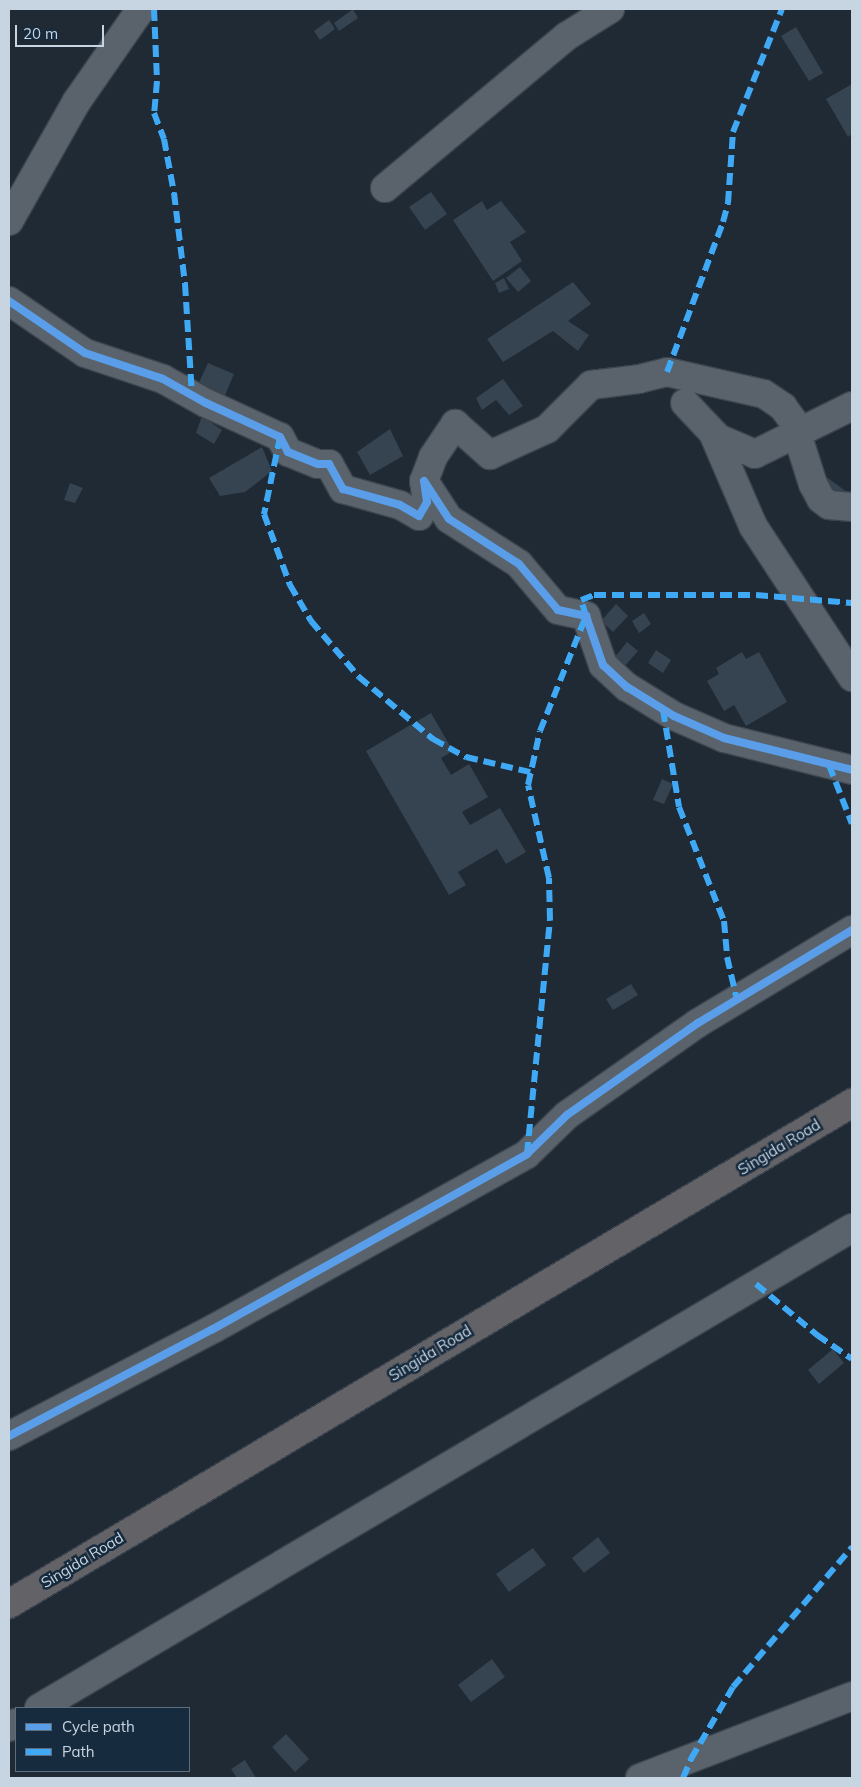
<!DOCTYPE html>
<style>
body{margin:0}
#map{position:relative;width:861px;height:1787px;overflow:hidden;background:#1f2a35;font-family:Mulish,sans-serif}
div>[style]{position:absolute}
.building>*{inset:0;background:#364350}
.roads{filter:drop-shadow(1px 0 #3c454f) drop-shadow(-1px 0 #3c454f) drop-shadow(0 1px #3c454f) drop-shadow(0 -1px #3c454f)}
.minor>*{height:28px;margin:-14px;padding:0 14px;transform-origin:14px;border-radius:14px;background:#5a636b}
.trunk>*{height:28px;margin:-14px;padding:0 14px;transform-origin:14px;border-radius:14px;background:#636267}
.quiet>*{height:6px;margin-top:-3px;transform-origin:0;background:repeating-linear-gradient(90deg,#3fa9f5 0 12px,transparent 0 18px)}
.cycleway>*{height:8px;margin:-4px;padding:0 4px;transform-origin:4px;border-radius:4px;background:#5a9eea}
span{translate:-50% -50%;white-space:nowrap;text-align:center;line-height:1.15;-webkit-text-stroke:5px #162b3e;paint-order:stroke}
.street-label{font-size:15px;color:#c7d4e1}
.frame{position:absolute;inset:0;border:10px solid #c7d4e1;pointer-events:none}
.legend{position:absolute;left:15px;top:1707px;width:175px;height:65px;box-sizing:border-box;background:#162b3e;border:1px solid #5d6f7f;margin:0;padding:6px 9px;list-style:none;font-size:15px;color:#c7d4e1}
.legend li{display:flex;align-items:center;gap:10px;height:25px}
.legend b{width:25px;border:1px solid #5d6f7f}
.scale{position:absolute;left:15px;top:25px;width:89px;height:22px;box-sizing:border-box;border:2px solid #c7d4e1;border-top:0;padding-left:6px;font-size:15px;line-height:18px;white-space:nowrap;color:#c7d4e1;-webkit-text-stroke:4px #162b3e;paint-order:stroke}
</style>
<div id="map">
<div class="building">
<div style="clip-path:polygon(353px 9px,358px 18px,339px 31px,334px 23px)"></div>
<div style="clip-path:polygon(329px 20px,335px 29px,320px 40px,314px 31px)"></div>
<div style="clip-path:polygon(796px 27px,823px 73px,809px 81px,781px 36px)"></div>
<div style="clip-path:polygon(852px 84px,852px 134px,848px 137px,826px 99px)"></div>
<div style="clip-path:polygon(431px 192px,447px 214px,425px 230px,409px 207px)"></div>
<div style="clip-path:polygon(482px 201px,487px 210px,501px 201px,526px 232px,510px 242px,522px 261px,493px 281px,453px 220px)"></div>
<div style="clip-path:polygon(520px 267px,531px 281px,518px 292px,506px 278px)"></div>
<div style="clip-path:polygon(504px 278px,509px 289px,499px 293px,495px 283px)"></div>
<div style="clip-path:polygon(573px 282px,591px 304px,568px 321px,589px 335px,578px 351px,553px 331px,503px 362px,487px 339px)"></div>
<div style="clip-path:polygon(208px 363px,234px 374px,221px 405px,194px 393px)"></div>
<div style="clip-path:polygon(503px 379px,523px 406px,509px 415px,496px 400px,482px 410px,476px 398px)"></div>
<div style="clip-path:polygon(202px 416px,222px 430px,214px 444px,196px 433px)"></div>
<div style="clip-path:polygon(390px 429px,403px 456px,370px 475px,357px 452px)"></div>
<div style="clip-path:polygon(262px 447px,272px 471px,245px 492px,220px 496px,209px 478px)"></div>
<div style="clip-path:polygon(825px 476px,847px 492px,838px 504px,816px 488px)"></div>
<div style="clip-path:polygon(70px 483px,83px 488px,75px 503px,64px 500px)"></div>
<div style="clip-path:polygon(616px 604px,628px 616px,613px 632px,601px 621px)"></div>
<div style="clip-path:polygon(644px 613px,651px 624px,639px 633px,632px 621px)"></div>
<div style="clip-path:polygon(627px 642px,638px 651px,624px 667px,614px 658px)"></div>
<div style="clip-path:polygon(656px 650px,671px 660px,663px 673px,648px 663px)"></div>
<div style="clip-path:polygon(742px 652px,746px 659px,759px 652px,787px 702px,746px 726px,734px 705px,724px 711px,707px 681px,719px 674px,716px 668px)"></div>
<div style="clip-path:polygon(431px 713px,453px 751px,441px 758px,451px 775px,469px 764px,488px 797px,462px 812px,470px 825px,500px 808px,526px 852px,506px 864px,497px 849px,458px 872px,466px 885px,449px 895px,366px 751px)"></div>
<div style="clip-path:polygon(662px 779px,673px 784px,664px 804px,653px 800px)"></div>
<div style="clip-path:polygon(631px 984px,638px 995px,613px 1010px,606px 999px)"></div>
<div style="clip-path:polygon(833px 1349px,844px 1363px,819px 1384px,808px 1370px)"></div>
<div style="clip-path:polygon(598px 1537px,610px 1553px,584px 1573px,572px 1558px)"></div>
<div style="clip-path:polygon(533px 1548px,546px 1565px,509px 1592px,496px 1574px)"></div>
<div style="clip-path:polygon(492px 1659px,505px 1677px,471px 1702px,458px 1685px)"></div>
<div style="clip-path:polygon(286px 1734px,309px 1759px,295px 1772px,272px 1747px)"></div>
<div style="clip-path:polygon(245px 1760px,256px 1778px,237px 1778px,231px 1769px)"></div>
</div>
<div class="roads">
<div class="minor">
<div style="left:385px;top:188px;width:237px;rotate:-39.9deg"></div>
<div style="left:567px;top:36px;width:51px;rotate:-32.1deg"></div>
<div style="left:9px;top:221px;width:138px;rotate:-60.5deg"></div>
<div style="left:77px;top:101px;width:112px;rotate:-55.2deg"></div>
<div style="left:9px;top:301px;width:92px;rotate:34.4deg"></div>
<div style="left:85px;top:353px;width:82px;rotate:18.4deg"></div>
<div style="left:163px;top:379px;width:49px;rotate:29.2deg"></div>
<div style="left:206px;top:403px;width:81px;rotate:24.7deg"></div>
<div style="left:280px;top:437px;width:17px;rotate:62deg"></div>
<div style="left:288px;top:452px;width:32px;rotate:22deg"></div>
<div style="left:318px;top:464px;width:11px"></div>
<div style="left:329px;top:464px;width:29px;rotate:61deg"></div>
<div style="left:343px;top:489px;width:59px;rotate:15.7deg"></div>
<div style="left:400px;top:505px;width:22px;rotate:30deg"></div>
<div style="left:419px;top:516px;width:16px;rotate:-60deg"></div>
<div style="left:427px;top:502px;width:21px;rotate:-98deg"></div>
<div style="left:424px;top:481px;width:45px;rotate:56.7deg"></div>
<div style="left:449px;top:519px;width:83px;rotate:32.7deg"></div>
<div style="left:519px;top:564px;width:60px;rotate:49.7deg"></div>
<div style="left:558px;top:610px;width:29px;rotate:12deg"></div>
<div style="left:586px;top:616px;width:52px;rotate:70.9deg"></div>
<div style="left:603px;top:665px;width:33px;rotate:43deg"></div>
<div style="left:627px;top:687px;width:55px;rotate:31.7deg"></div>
<div style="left:674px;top:716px;width:55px;rotate:23.7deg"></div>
<div style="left:724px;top:738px;width:132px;rotate:14deg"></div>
<div style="left:685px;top:403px;width:48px;rotate:46.7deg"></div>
<div style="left:718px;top:438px;width:40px;rotate:23.4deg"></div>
<div style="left:755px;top:454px;width:108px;rotate:-26.3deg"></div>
<div style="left:713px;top:433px;width:101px;rotate:66.7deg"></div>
<div style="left:753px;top:526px;width:181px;rotate:56.7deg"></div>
<div style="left:424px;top:481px;width:26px;rotate:-69deg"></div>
<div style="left:433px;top:457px;width:40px;rotate:-56deg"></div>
<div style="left:455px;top:424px;width:47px;rotate:41.5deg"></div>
<div style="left:490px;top:455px;width:63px;rotate:-24.5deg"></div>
<div style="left:547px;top:429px;width:62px;rotate:-45deg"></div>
<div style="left:591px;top:385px;width:48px;rotate:-7.1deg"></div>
<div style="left:639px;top:379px;width:29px;rotate:-14deg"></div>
<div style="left:667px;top:372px;width:99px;rotate:12.8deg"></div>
<div style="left:764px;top:394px;width:23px;rotate:34deg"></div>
<div style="left:783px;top:407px;width:17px;rotate:54deg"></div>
<div style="left:793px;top:421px;width:66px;rotate:72.4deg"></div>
<div style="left:813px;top:484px;width:17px;rotate:62deg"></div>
<div style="left:821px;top:499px;width:10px;rotate:37deg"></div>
<div style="left:829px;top:505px;width:23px;rotate:5deg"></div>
<div style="left:9px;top:1436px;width:230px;rotate:-27.7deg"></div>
<div style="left:213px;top:1329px;width:359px;rotate:-29.1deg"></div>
<div style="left:527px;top:1154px;width:56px;rotate:-44.3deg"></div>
<div style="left:567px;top:1115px;width:160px;rotate:-35.1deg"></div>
<div style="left:698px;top:1023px;width:180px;rotate:-31.1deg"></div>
<div style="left:39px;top:1708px;width:944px;rotate:-30.56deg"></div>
<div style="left:9px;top:1727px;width:8px;rotate:-30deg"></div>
<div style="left:640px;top:1778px;width:227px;rotate:-21.1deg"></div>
</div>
<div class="trunk">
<div style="left:9px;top:1604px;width:981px;rotate:-30.72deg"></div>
</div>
</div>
<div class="quiet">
<div style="left:154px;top:9px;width:72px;rotate:87.6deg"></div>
<div style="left:157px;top:81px;width:32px;rotate:95deg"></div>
<div style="left:154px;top:113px;width:28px;rotate:69deg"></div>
<div style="left:164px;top:139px;width:55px;rotate:79.5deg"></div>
<div style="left:174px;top:193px;width:92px;rotate:83.1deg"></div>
<div style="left:185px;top:284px;width:112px;rotate:86.4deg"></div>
<div style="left:667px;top:372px;width:160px;rotate:-69.5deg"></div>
<div style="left:723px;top:222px;width:20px;rotate:-75deg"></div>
<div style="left:728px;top:203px;width:71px;rotate:-86deg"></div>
<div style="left:733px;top:132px;width:132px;rotate:-68.3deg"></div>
<div style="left:280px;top:437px;width:79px;rotate:101.7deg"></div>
<div style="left:264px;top:514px;width:76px;rotate:69.9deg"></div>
<div style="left:290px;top:585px;width:42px;rotate:59.7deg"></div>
<div style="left:311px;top:621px;width:74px;rotate:49.4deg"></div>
<div style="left:359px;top:677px;width:97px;rotate:40deg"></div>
<div style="left:433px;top:739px;width:38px;rotate:29deg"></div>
<div style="left:466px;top:757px;width:66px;rotate:13.2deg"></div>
<div style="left:663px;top:710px;width:98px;rotate:80.6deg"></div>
<div style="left:679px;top:807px;width:123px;rotate:68.5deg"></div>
<div style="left:724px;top:921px;width:36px;rotate:85deg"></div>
<div style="left:727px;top:957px;width:44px;rotate:76.9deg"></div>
<div style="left:829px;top:765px;width:63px;rotate:68.7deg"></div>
<div style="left:527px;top:1154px;width:235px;rotate:-84.4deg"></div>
<div style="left:550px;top:920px;width:42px;rotate:-91.4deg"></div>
<div style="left:549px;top:878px;width:95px;rotate:-102.7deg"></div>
<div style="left:528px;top:785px;width:55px;rotate:-77.5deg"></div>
<div style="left:540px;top:731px;width:124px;rotate:-68.2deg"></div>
<div style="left:586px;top:616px;width:17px;rotate:-107deg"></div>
<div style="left:581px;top:600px;width:14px;rotate:-21deg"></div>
<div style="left:594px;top:595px;width:162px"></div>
<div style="left:756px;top:595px;width:96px;rotate:4.8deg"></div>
<div style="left:756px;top:1284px;width:80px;rotate:39.9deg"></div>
<div style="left:817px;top:1335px;width:42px;rotate:34.4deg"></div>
<div style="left:683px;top:1778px;width:21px;rotate:-67deg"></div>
<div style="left:691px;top:1759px;width:83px;rotate:-59.7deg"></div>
<div style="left:733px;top:1687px;width:184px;rotate:-49.6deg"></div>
</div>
<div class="cycleway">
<div style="left:9px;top:301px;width:92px;rotate:34.4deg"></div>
<div style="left:85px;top:353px;width:82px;rotate:18.4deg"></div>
<div style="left:163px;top:379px;width:49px;rotate:29.2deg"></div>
<div style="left:206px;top:403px;width:81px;rotate:24.7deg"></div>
<div style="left:280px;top:437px;width:17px;rotate:62deg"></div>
<div style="left:288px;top:452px;width:32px;rotate:22deg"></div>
<div style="left:318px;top:464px;width:11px"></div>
<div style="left:329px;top:464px;width:29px;rotate:61deg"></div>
<div style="left:343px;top:489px;width:59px;rotate:15.7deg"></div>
<div style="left:400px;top:505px;width:22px;rotate:30deg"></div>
<div style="left:419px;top:516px;width:16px;rotate:-60deg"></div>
<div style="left:427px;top:502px;width:21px;rotate:-98deg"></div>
<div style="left:424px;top:481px;width:45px;rotate:56.7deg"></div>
<div style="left:449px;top:519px;width:83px;rotate:32.7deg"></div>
<div style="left:519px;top:564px;width:60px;rotate:49.7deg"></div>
<div style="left:558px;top:610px;width:29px;rotate:12deg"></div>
<div style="left:586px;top:616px;width:52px;rotate:70.9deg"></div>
<div style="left:603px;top:665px;width:33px;rotate:43deg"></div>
<div style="left:627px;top:687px;width:55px;rotate:31.7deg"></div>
<div style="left:674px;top:716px;width:55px;rotate:23.7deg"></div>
<div style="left:724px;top:738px;width:132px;rotate:14deg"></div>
<div style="left:9px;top:1436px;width:230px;rotate:-27.7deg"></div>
<div style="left:213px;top:1329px;width:359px;rotate:-29.1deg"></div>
<div style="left:527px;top:1154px;width:56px;rotate:-44.3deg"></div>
<div style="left:567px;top:1115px;width:160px;rotate:-35.1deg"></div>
<div style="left:698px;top:1023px;width:180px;rotate:-31.1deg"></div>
</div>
<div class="street-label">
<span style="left:779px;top:1147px;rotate:-31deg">Singida Road</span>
<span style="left:430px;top:1353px;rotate:-31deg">Singida Road</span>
<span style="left:82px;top:1560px;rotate:-31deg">Singida Road</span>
</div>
<div class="frame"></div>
<ul class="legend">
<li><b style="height:6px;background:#5a9eea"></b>Cycle path</li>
<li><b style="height:6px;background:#3fa9f5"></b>Path</li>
</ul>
<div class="scale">20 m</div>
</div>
